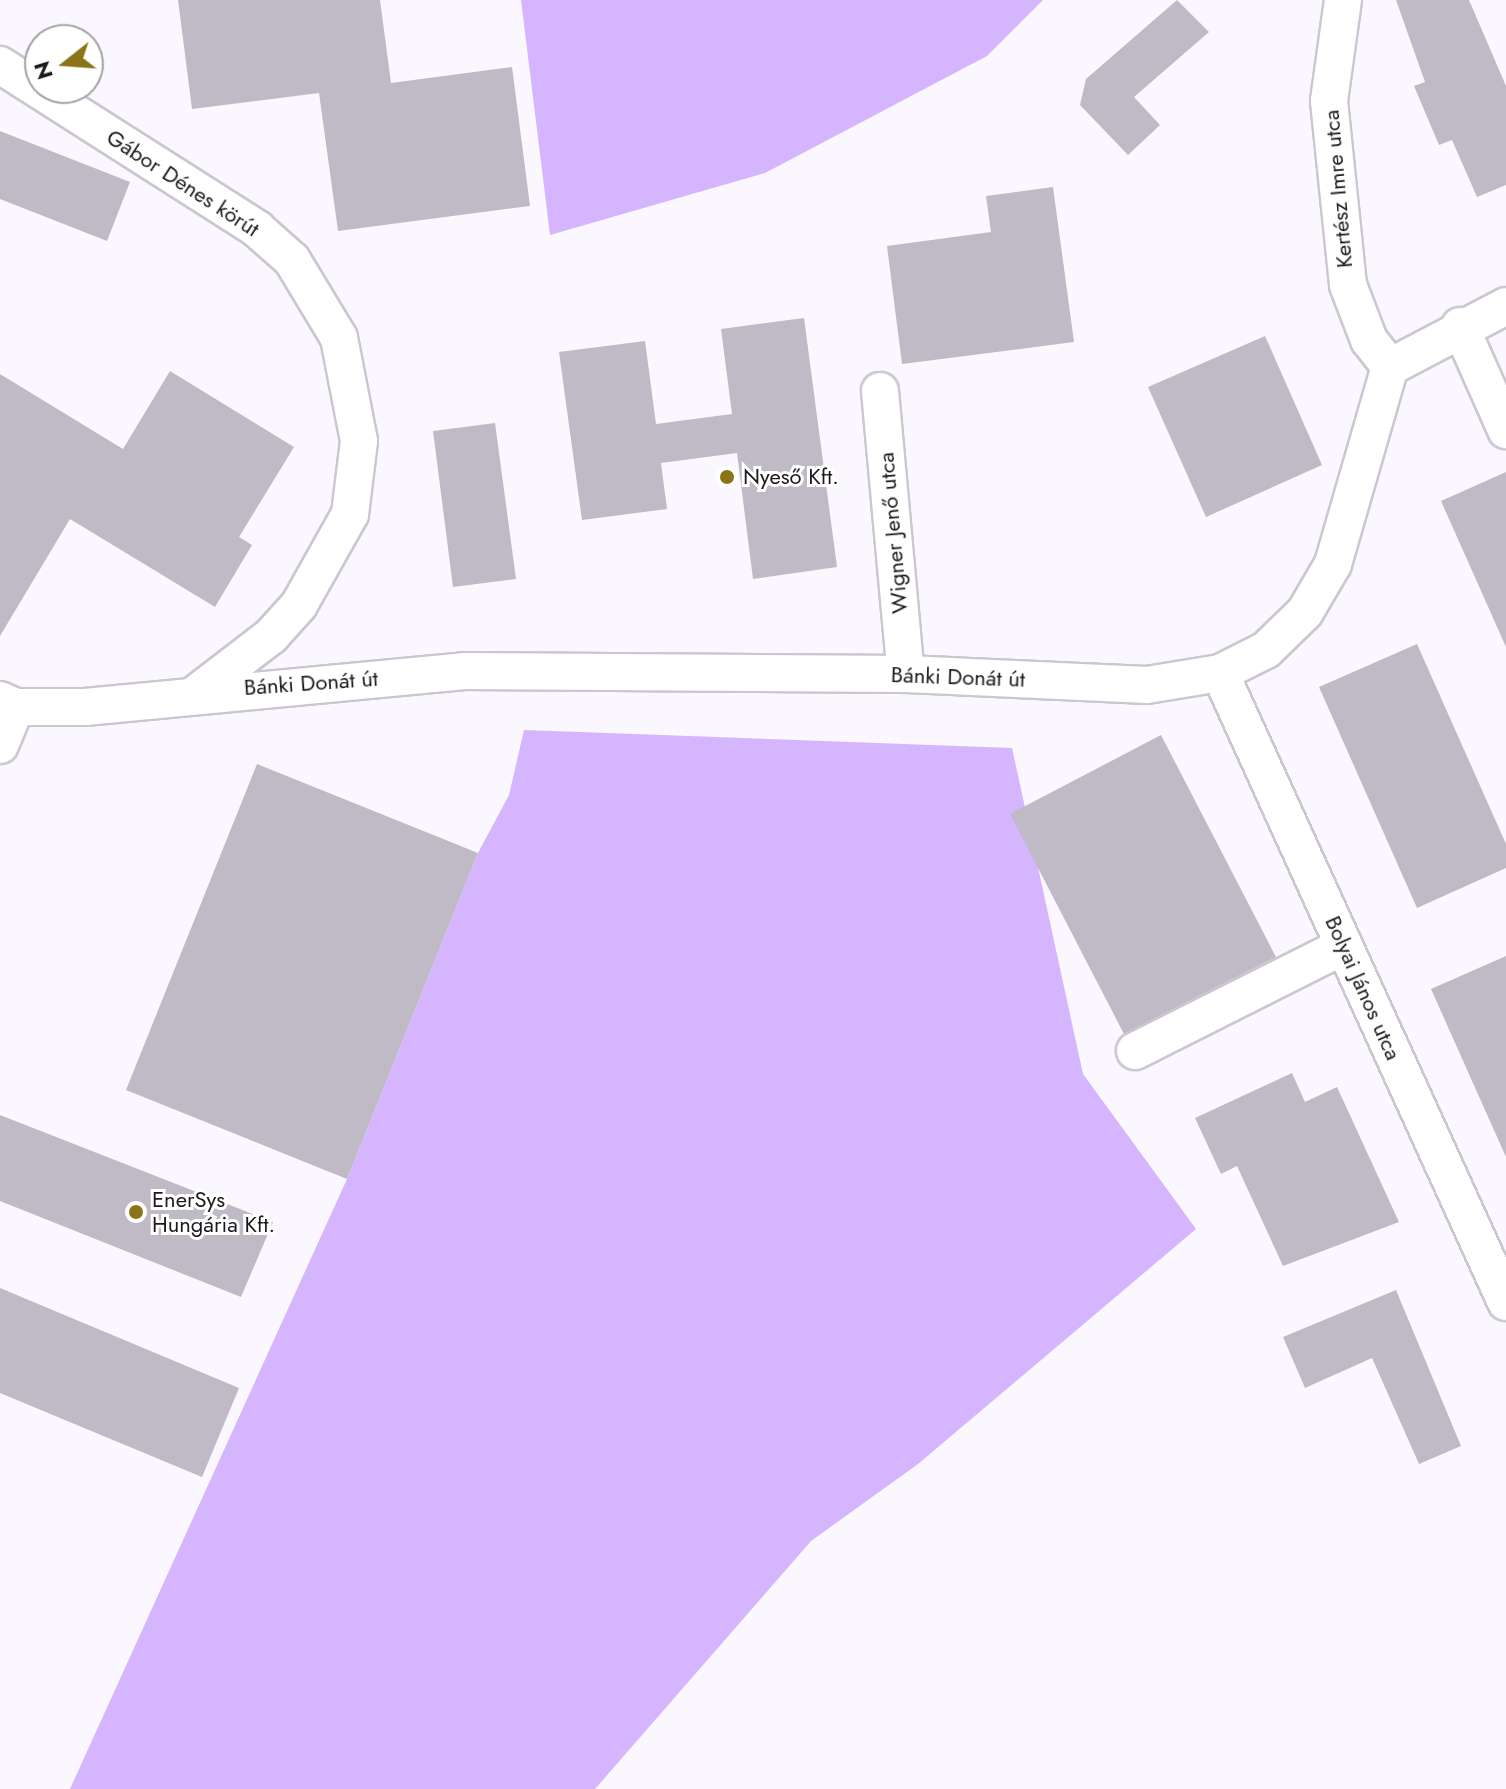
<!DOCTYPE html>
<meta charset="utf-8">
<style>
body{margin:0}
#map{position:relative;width:1506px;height:1789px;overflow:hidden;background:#faf7fe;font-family:Jost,sans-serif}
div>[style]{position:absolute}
.forest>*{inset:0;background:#d4b5fe}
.building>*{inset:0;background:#bfbac5}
.roads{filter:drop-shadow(2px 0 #cbc6d1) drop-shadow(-2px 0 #cbc6d1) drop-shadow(0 2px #cbc6d1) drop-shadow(0 -2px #cbc6d1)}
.minor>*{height:36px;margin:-18px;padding:0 18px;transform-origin:18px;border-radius:18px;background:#fff}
.dots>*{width:22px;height:22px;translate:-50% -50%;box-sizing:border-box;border:4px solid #fff;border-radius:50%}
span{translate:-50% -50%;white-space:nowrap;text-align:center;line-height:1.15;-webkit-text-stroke:6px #fff;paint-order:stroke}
.street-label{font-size:22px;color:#1b191d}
.poi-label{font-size:22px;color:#1b191d}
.left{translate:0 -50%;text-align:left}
.north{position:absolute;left:24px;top:24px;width:80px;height:80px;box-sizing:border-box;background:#fff;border:2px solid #a4a3a5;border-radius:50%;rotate:253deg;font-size:22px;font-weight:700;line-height:32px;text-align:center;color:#1b191d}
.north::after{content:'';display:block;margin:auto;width:28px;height:36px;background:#8b7418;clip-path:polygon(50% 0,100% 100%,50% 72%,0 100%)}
</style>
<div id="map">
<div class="forest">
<div style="clip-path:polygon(521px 0,1043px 0,987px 56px,765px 173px,550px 235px)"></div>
<div style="clip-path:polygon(524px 730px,1012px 748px,1083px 1074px,1196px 1229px,918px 1464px,811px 1541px,595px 1789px,70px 1789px,347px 1179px,478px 853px,509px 795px)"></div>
</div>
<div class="building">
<div style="clip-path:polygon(178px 0,380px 0,391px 83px,512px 67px,530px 206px,338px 231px,319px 93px,192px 109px)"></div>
<div style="clip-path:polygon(1177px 0,1209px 32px,1134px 97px,1160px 125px,1128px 155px,1080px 105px,1086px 79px)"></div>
<div style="clip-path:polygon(1396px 0,1469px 0,1506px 86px,1506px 185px,1477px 197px,1452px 140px,1439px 145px,1414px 86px,1425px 82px)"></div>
<div style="clip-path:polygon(0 131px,130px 182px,107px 241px,0 199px)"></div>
<div style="clip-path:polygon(1053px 187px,1074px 342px,902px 364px,887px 246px,991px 232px,986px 196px)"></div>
<div style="clip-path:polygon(804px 318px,837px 567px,753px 579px,737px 453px,661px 463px,667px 509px,582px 520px,559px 352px,645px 341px,656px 424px,732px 414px,721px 329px)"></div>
<div style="clip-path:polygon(1265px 336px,1322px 465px,1206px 517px,1148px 387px)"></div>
<div style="clip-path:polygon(170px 371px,294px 447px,239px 537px,252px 545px,215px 607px,70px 519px,0 636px,0 374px,123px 449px)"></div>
<div style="clip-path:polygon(495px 423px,516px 579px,453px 587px,433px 431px)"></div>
<div style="clip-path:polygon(1506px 472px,1506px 647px,1441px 501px)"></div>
<div style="clip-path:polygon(1417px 644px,1506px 844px,1506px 868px,1417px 908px,1319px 687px)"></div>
<div style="clip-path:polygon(1161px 735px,1276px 957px,1124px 1034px,1010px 814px)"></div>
<div style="clip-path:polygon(257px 764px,478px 853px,347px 1179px,126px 1090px)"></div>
<div style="clip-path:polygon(1506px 956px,1506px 1157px,1431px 989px)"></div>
<div style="clip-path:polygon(1292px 1073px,1305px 1102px,1337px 1087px,1399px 1222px,1283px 1266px,1237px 1166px,1221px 1174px,1195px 1118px)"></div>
<div style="clip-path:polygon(0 1115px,273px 1222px,241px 1297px,0 1201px)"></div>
<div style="clip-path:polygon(0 1288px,239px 1388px,202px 1477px,0 1393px)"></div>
<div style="clip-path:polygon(1396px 1290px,1461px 1446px,1419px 1464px,1372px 1358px,1305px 1388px,1283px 1337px)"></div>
</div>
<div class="roads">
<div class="minor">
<div style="left:1343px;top:0;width:102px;rotate:97.9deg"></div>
<div style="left:1329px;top:101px;width:185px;rotate:84.1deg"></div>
<div style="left:1348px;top:285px;width:59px;rotate:69.1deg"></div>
<div style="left:1369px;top:340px;width:34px;rotate:52deg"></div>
<div style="left:0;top:65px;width:305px;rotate:32.5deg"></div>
<div style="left:257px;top:229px;width:47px;rotate:41.5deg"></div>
<div style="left:292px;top:260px;width:91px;rotate:58.9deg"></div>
<div style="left:339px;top:338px;width:105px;rotate:79deg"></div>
<div style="left:359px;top:441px;width:74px;rotate:97deg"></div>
<div style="left:350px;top:514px;width:104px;rotate:119.3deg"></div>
<div style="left:299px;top:605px;width:42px;rotate:132.1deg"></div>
<div style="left:271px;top:636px;width:92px;rotate:142.5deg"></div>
<div style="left:1460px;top:326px;width:114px;rotate:66.1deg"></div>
<div style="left:880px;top:391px;width:284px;rotate:84.8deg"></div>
<div style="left:1220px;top:673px;width:691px;rotate:65.55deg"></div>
<div style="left:0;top:700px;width:17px;rotate:24deg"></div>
<div style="left:16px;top:707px;width:69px"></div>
<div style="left:85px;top:707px;width:381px;rotate:-5.4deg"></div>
<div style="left:464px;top:671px;width:442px;rotate:0.4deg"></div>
<div style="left:906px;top:674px;width:241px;rotate:2.6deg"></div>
<div style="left:1147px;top:685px;width:74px;rotate:-9.3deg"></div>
<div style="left:1220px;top:673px;width:51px;rotate:-26.6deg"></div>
<div style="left:1266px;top:650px;width:54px;rotate:-44.3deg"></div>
<div style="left:1305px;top:612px;width:56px;rotate:-59.7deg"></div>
<div style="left:1333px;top:564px;width:205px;rotate:-73.9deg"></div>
<div style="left:1390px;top:367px;width:131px;rotate:-27.7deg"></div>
<div style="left:0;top:745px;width:41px;rotate:-67.2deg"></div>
<div style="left:1135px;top:1051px;width:234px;rotate:-26.7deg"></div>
</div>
</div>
<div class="dots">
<div style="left:727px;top:477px;background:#8b7418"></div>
<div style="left:136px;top:1212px;background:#8b7418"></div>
</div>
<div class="street-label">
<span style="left:183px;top:183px;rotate:33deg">Gábor Dénes körút</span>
<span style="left:1338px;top:189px;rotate:-95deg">Kertész Imre utca</span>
<span style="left:893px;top:533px;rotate:-95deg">Wigner Jenő utca</span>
<span style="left:958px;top:677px;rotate:2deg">Bánki Donát út</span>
<span style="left:311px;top:683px;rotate:-4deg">Bánki Donát út</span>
<span style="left:1363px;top:988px;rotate:66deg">Bolyai János utca</span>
</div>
<div class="poi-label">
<span class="left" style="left:743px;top:477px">Nyeső Kft.</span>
<span class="left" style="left:152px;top:1212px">EnerSys<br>Hungária Kft.</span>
</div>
<div class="north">N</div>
</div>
